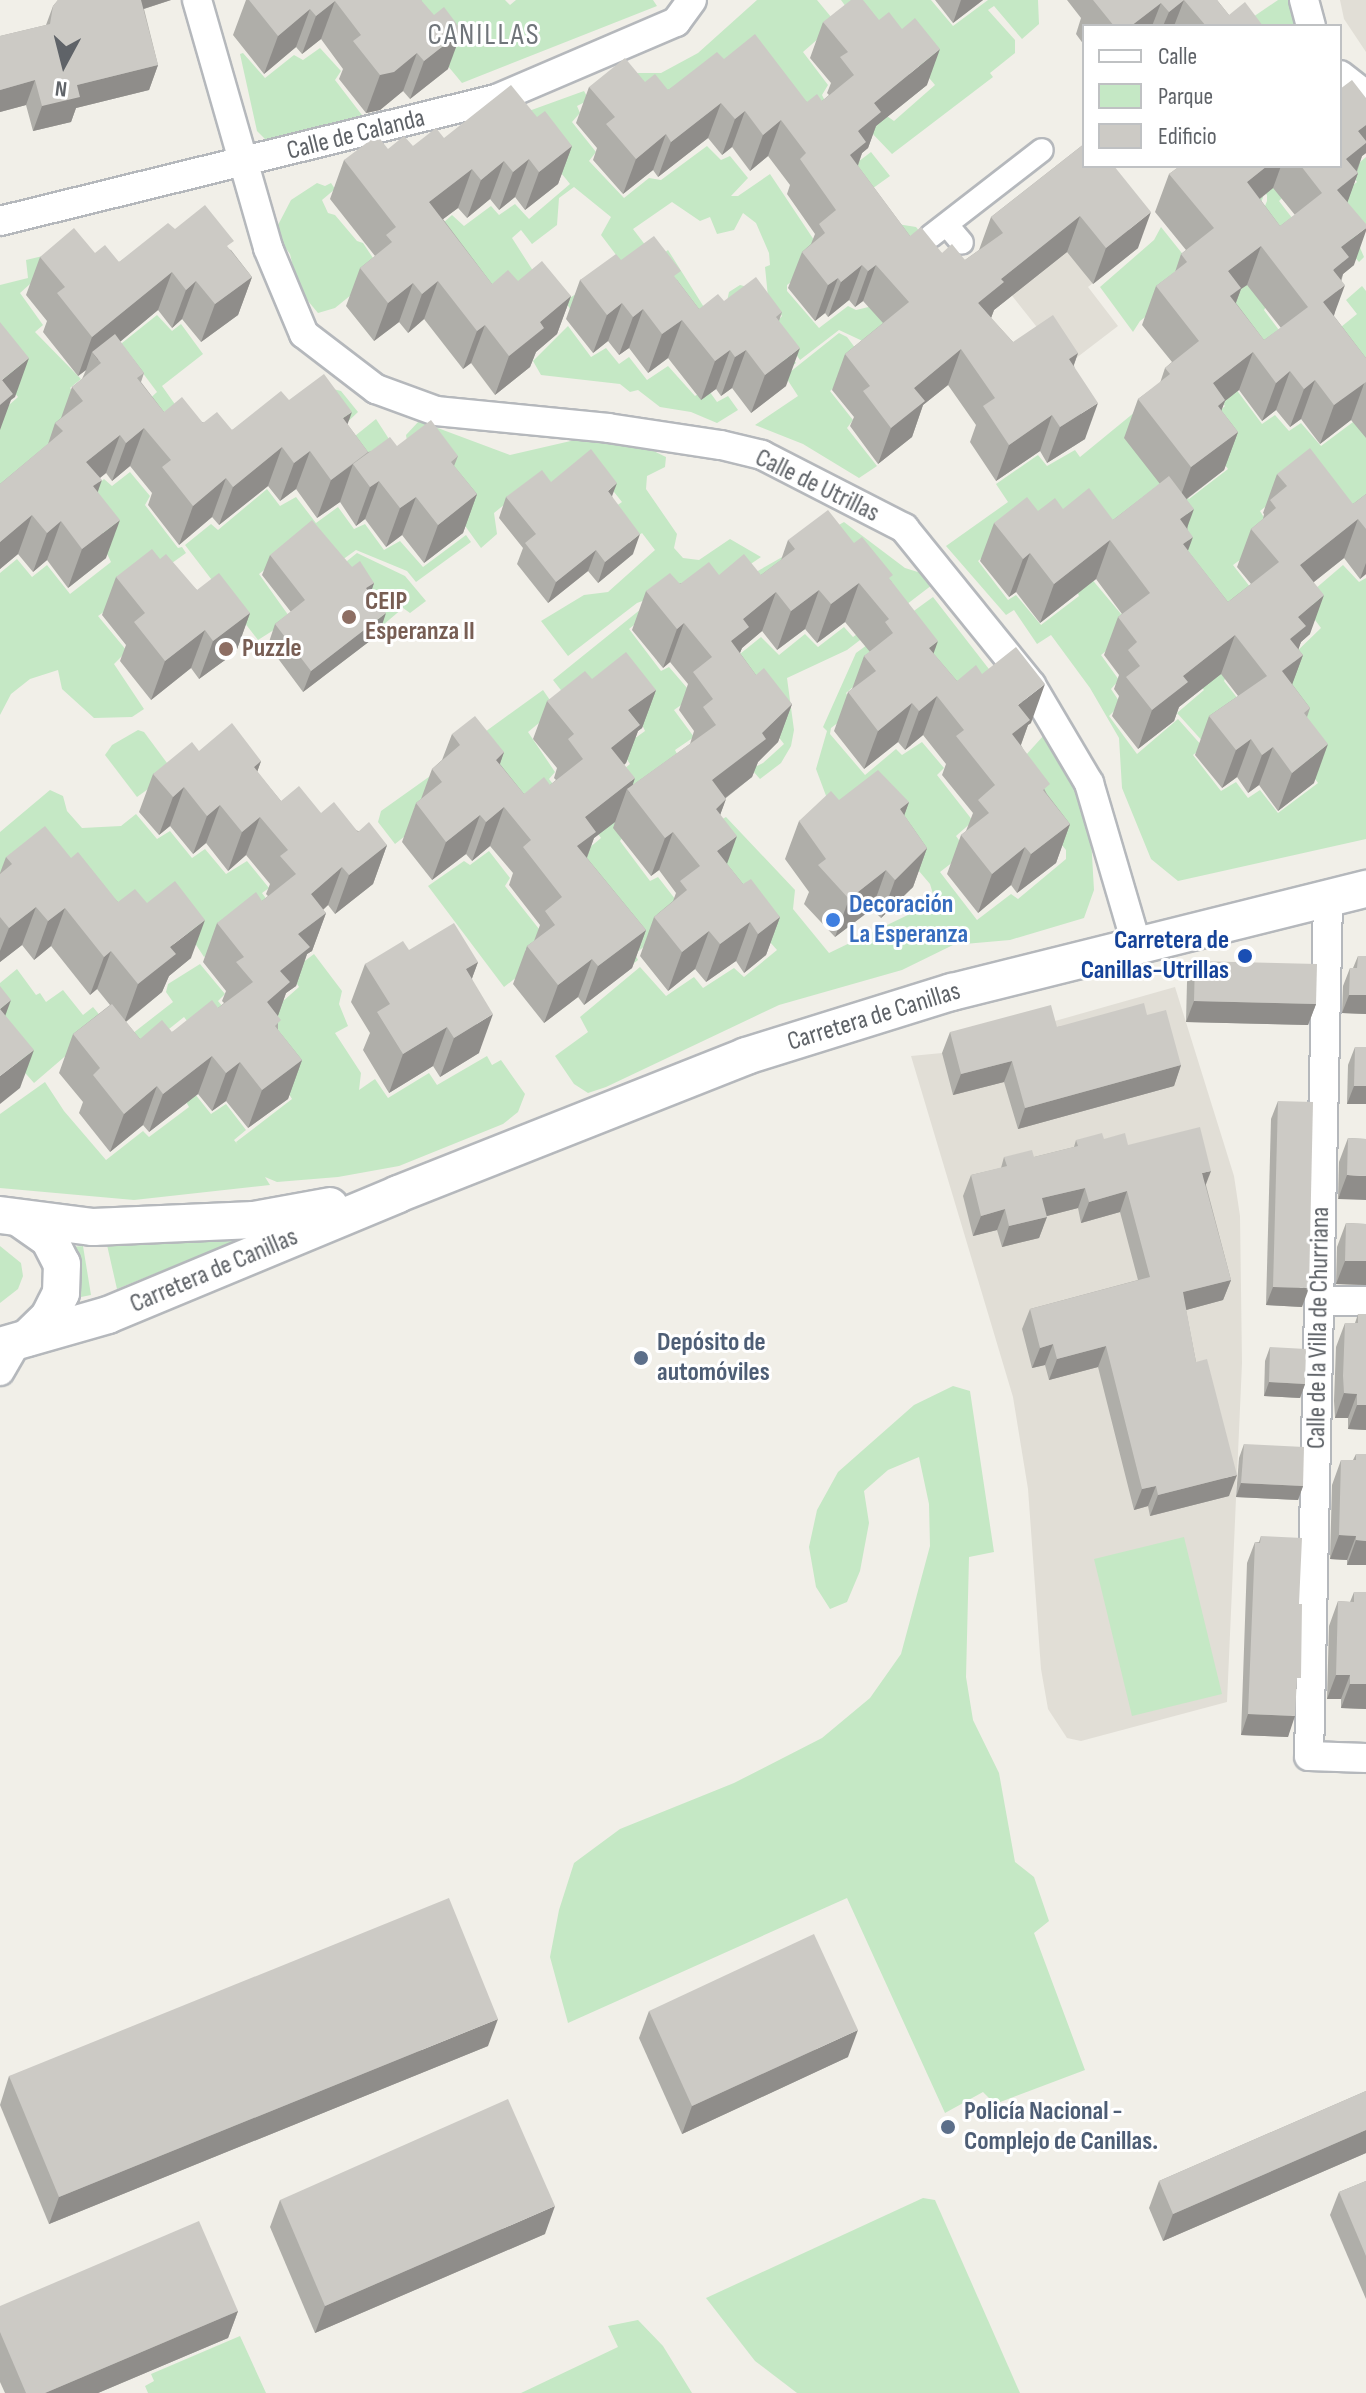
<!DOCTYPE html>
<meta charset="utf-8">
<style>
body{margin:0}
#map{position:relative;width:1366px;height:2393px;overflow:hidden;background:#f1efe8;font-family:"Sofia Sans Condensed",sans-serif}
div>[style]{position:absolute}
.education>*{inset:0;background:#e1ded6}
.green>*{inset:0;background:#c5e8c5}
.roads{filter:drop-shadow(2px 0 #b5b8bc) drop-shadow(-2px 0 #b5b8bc) drop-shadow(0 2px #b5b8bc) drop-shadow(0 -2px #b5b8bc)}
.pedestrian>*{height:22px;margin:-11px;padding:0 11px;transform-origin:11px;border-radius:11px;background:#fff}
.minor>*{height:28px;margin:-14px;padding:0 14px;transform-origin:14px;border-radius:14px;background:#fff}
.tertiary>*{height:36px;margin:-18px;padding:0 18px;transform-origin:18px;border-radius:18px;background:#fff}
.wall>*{inset:0;background:#afaea9}
.shaded-wall>*{inset:0;background:#8f8d8a}
.building>*{inset:0;background:#cccac5}
.dots>*{width:22px;height:22px;translate:-50% -50%;box-sizing:border-box;border:4px solid #fff;border-radius:50%}
span{translate:-50% -50%;white-space:nowrap;text-align:center;line-height:1.15;-webkit-text-stroke:6px #fff;paint-order:stroke}
.street-label{font-size:26px;color:#5f6368}
.education-label{font-size:26px;color:#785e54;font-weight:700}
.left{translate:0 -50%;text-align:left}
.shop-label{font-size:26px;color:#366cbe;font-weight:700}
.transit-label{font-size:26px;color:#164399;font-weight:700}
.right{translate:-100% -50%;text-align:right}
.service-label{font-size:26px;color:#4e5e75;font-weight:700}
.quarter-label{font-size:30px;color:#70757a;letter-spacing:2px}
.legend{position:absolute;left:1082px;top:24px;width:260px;height:144px;box-sizing:border-box;background:#fff;border:2px solid #bfc1c3;margin:0;padding:10px 14px;list-style:none;font-size:24px;color:#5f6368}
.legend li{display:flex;align-items:center;gap:16px;height:40px}
.legend b{width:40px;border:2px solid #bfc1c3}
.north{position:absolute;left:24px;top:24px;width:80px;height:80px;-webkit-text-stroke:6px #fff;paint-order:stroke;rotate:187deg;font-size:22px;font-weight:700;line-height:32px;text-align:center;color:#5f6368}
.north::after{content:'';display:block;margin:auto;width:28px;height:36px;background:#5f6368;clip-path:polygon(50% 0,100% 100%,50% 72%,0 100%)}
</style>
<div id="map">
<div class="education">
<div style="clip-path:polygon(1340px 0,1366px 0,1366px 52px,1344px 19px)"></div>
<div style="clip-path:polygon(1078px 174px,1138px 248px,1088px 287px,1118px 326px,1067px 365px,978px 253px)"></div>
<div style="clip-path:polygon(1175px 987px,1234px 1176px,1240px 1216px,1242px 1363px,1227px 1702px,1081px 1741px,1067px 1738px,1048px 1709px,1041px 1669px,1028px 1489px,1013px 1397px,911px 1056px,942px 1053px)"></div>
</div>
<div class="green">
<div style="clip-path:polygon(387px 0,505px 0,510px 5px,516px 0,653px 0,657px 6px,462px 83px,428px 42px)"></div>
<div style="clip-path:polygon(757px 0,817px 0,836px 23px,803px 52px,828px 85px,822px 95px,826px 103px,657px 119px,629px 73px,661px 73px,698px 53px)"></div>
<div style="clip-path:polygon(841px 0,931px 0,953px 26px,988px 0,1038px 0,1039px 24px,1022px 39px,994px 6px,988px 10px,1015px 40px,1015px 53px,990px 73px,993px 77px,892px 154px,868px 129px,884px 114px,894px 121px,935px 85px,904px 48px,860px 26px)"></div>
<div style="clip-path:polygon(1278px 0,1295px 0,1302px 26px,1259px 26px,1253px 17px)"></div>
<div style="clip-path:polygon(320px 48px,341px 71px,335px 80px,365px 119px,274px 148px,257px 131px,240px 54px,243px 53px,265px 78px,294px 55px,303px 60px)"></div>
<div style="clip-path:polygon(584px 91px,589px 100px,577px 106px,580px 113px,572px 122px,596px 152px,589px 161px,624px 198px,649px 178px,661px 180px,707px 146px,721px 160px,730px 156px,748px 178px,731px 196px,738px 196px,770px 174px,816px 243px,811px 267px,787px 285px,787px 291px,819px 328px,848px 306px,856px 310px,877px 305px,890px 323px,869px 344px,839px 330px,800px 360px,775px 324px,782px 316px,768px 297px,765px 267px,770px 265px,769px 253px,756px 223px,743px 213px,734px 230px,717px 234px,710px 217px,700px 221px,672px 202px,633px 229px,646px 246px,650px 264px,668px 250px,707px 312px,726px 306px,729px 292px,740px 285px,751px 288px,796px 363px,781px 374px,572px 312px,565px 301px,623px 264px,601px 235px,611px 217px,574px 187px,559px 198px,557px 225px,532px 244px,521px 230px,512px 238px,537px 277px,503px 314px,416px 247px,452px 215px,464px 226px,491px 206px,499px 215px,515px 204px,529px 219px,570px 184px,515px 116px)"></div>
<div style="clip-path:polygon(871px 152px,890px 176px,869px 191px,891px 223px,916px 227px,920px 232px,927px 280px,850px 168px)"></div>
<div style="clip-path:polygon(1366px 157px,1366px 227px,1355px 236px,1364px 257px,1359px 262px,1330px 229px,1336px 198px,1357px 182px,1350px 171px)"></div>
<div style="clip-path:polygon(1264px 170px,1284px 196px,1279px 201px,1306px 236px,1264px 310px,1293px 349px,1282px 358px,1221px 308px,1239px 221px,1261px 193px,1263px 197px,1257px 215px,1261px 216px,1267px 201px,1267px 195px,1252px 178px)"></div>
<div style="clip-path:polygon(317px 183px,325px 186px,331px 183px,335px 189px,322px 200px,328px 213px,335px 215px,357px 241px,363px 243px,375px 261px,367px 282px,335px 308px,318px 313px,298px 289px,290px 254px,279px 239px,278px 225px,291px 200px)"></div>
<div style="clip-path:polygon(1161px 227px,1193px 267px,1169px 299px,1140px 321px,1133px 332px,1100px 287px,1154px 240px)"></div>
<div style="clip-path:polygon(68px 250px,20px 293px,43px 325px,35px 332px,81px 379px,70px 388px,82px 401px,64px 440px,0 509px,0 413px,18px 397px,0 374px,0 285px,28px 278px,26px 260px)"></div>
<div style="clip-path:polygon(1362px 286px,1366px 291px,1366px 360px,1325px 340px,1357px 314px,1346px 300px)"></div>
<div style="clip-path:polygon(157px 315px,172px 331px,181px 324px,203px 354px,162px 386px,179px 410px,171px 430px,142px 406px,157px 392px,142px 372px,112px 351px)"></div>
<div style="clip-path:polygon(568px 326px,591px 357px,606px 348px,619px 364px,629px 357px,647px 380px,668px 366px,695px 396px,707px 388px,717px 402px,728px 396px,738px 410px,717px 423px,691px 412px,660px 407px,638px 390px,630px 392px,620px 384px,541px 375px,533px 361px)"></div>
<div style="clip-path:polygon(839px 333px,847px 337px,865px 361px,830px 391px,853px 420px,847px 428px,877px 466px,859px 478px,803px 444px,755px 425px,798px 396px,785px 376px)"></div>
<div style="clip-path:polygon(1224px 373px,1262px 424px,1275px 415px,1289px 431px,1301px 423px,1321px 446px,1357px 419px,1366px 437px,1366px 516px,1295px 484px,1260px 511px,1268px 524px,1259px 546px,1233px 565px,1261px 601px,1224px 681px,1253px 718px,1205px 744px,1177px 713px,1204px 690px,1172px 648px,1114px 542px,1012px 532px,978px 561px,1008px 600px,1016px 595px,1041px 625px,1079px 596px,1076px 588px,1090px 577px,1121px 614px,1127px 610px,1139px 625px,1101px 655px,1119px 680px,1111px 689px,1121px 704px,1109px 716px,1137px 754px,1178px 719px,1203px 747px,1193px 755px,1221px 791px,1236px 782px,1248px 798px,1260px 790px,1278px 813px,1318px 783px,1297px 754px,1286px 679px,1291px 657px,1321px 628px,1301px 601px,1343px 565px,1359px 582px,1366px 578px,1366px 839px,1178px 881px,1151px 859px,1122px 788px,1119px 738px,1090px 688px,1051px 635px,1037px 644px,1014px 610px,1006px 615px,946px 546px,1008px 502px,996px 484px,1038px 455px,1047px 466px,1075px 450px,1080px 457px,1174px 380px,1164px 471px,1189px 499px,1228px 469px,1210px 445px,1210px 420px,1225px 406px,1207px 386px)"></div>
<div style="clip-path:polygon(329px 388px,341px 391px,358px 412px,341px 428px,350px 440px,376px 419px,398px 453px,356px 484px)"></div>
<div style="clip-path:polygon(419px 421px,510px 455px,575px 440px,637px 443px,666px 457px,665px 467px,647px 476px,646px 489px,677px 534px,674px 548px,683px 558px,699px 560px,730px 539px,761px 557px,730px 578px,670px 591px,637px 603px,568px 656px,541px 621px,584px 595px,608px 592px,655px 550px,642px 533px,631px 541px,606px 513px,622px 502px,591px 463px,544px 497px,532px 482px,494px 513px,497px 534px,481px 548px,408px 447px,406px 435px)"></div>
<div style="clip-path:polygon(130px 472px,150px 496px,145px 505px,178px 548px,182px 547px,186px 553px,98px 616px,127px 651px,114px 664px,144px 709px,132px 717px,94px 718px,62px 689px,58px 670px,30px 679px,11px 694px,0 715px,0 573px,17px 559px,32px 577px,47px 565px,70px 594px,111px 562px,81px 499px,104px 479px,112px 486px)"></div>
<div style="clip-path:polygon(267px 489px,280px 506px,296px 497px,316px 523px,338px 507px,354px 529px,365px 524px,384px 550px,400px 541px,423px 567px,466px 535px,471px 542px,416px 582px,407px 571px,356px 550px,331px 568px,306px 538px,259px 574px,291px 619px,258px 640px,185px 545px,211px 524px,218px 530px)"></div>
<div style="clip-path:polygon(844px 522px,905px 568px,921px 573px,932px 585px,847px 650px,787px 678px,794px 730px,791px 746px,781px 763px,760px 779px,745px 762px,749px 759px,757px 766px,763px 763px,784px 744px,752px 703px,735px 658px,761px 637px,779px 655px,805px 634px,818px 647px,844px 627px,853px 637px,883px 615px,771px 576px,656px 607px,629px 629px,661px 671px,669px 667px,694px 696px,674px 710px,694px 737px,675px 750px,679px 758px,620px 841px,650px 881px,658px 877px,679px 904px,668px 927px,635px 954px,638px 960px,624px 971px,577px 858px,601px 838px,587px 817px,601px 788px,630px 764px,620px 749px,645px 731px,640px 720px,578px 712px,553px 680px,641px 609px,733px 585px)"></div>
<div style="clip-path:polygon(357px 553px,405px 576px,426px 601px,410px 613px,403px 608px,376px 631px,332px 573px)"></div>
<div style="clip-path:polygon(933px 597px,999px 682px,968px 707px,873px 670px,846px 693px,856px 709px,831px 728px,830px 734px,865px 775px,896px 749px,902px 755px,922px 742px,944px 768px,937px 775px,973px 821px,956px 836px,967px 851px,940px 872px,977px 920px,1011px 894px,1018px 899px,1066px 859px,1066px 850px,1006px 777px,1045px 734px,1075px 787px,1091px 838px,1094px 890px,1084px 918px,1010px 940px,953px 945px,902px 970px,779px 1005px,606px 1087px,588px 1093px,574px 1084px,555px 1056px,588px 1032px,580px 1017px,640px 967px,666px 996px,694px 977px,703px 988px,734px 968px,744px 977px,777px 950px,723px 889px,717px 822px,726px 817px,795px 890px,793px 909px,829px 953px,912px 913px,933px 894px,930px 884px,907px 857px,834px 817px,816px 769px,827px 731px,823px 727px,856px 653px)"></div>
<div style="clip-path:polygon(543px 690px,556px 709px,528px 732px,555px 772px,549px 779px,563px 797px,537px 818px,460px 750px)"></div>
<div style="clip-path:polygon(138px 730px,144px 732px,173px 771px,137px 797px,105px 755px,112px 745px)"></div>
<div style="clip-path:polygon(433px 774px,441px 784px,414px 808px,424px 821px,395px 844px,378px 822px,381px 811px)"></div>
<div style="clip-path:polygon(50px 790px,63px 796px,67px 811px,82px 828px,121px 826px,136px 814px,157px 839px,170px 831px,192px 858px,205px 849px,226px 874px,247px 861px,269px 888px,262px 893px,276px 912px,242px 926px,204px 957px,189px 934px,0 878px,0 832px)"></div>
<div style="clip-path:polygon(489px 851px,510px 878px,505px 886px,543px 934px,525px 950px,536px 962px,504px 987px,428px 886px,464px 861px,470px 865px)"></div>
<div style="clip-path:polygon(314px 954px,342px 991px,339px 1004px,348px 1026px,335px 1033px,361px 1073px,359px 1090px,375px 1079px,388px 1098px,429px 1073px,437px 1085px,487px 1056px,492px 1065px,501px 1060px,525px 1094px,518px 1112px,503px 1124px,399px 1166px,338px 1177px,277px 1182px,265px 1177px,270px 1185px,134px 1200px,0 1188px,0 1114px,45px 1082px,64px 1111px,106px 1160px,143px 1131px,149px 1137px,189px 1107px,184px 1098px,191px 1089px,211px 1114px,226px 1104px,246px 1130px,234px 1140px,238px 1145px,236px 1142px,292px 1099px,271px 1066px,273px 1010px,299px 987px,290px 972px)"></div>
<div style="clip-path:polygon(200px 964px,225px 994px,218px 1001px,234px 1020px,197px 1034px,184px 1017px,154px 1041px,135px 1048px,128px 1037px,173px 1002px,166px 992px,168px 984px)"></div>
<div style="clip-path:polygon(17px 969px,36px 995px,40px 993px,46px 1002px,63px 990px,83px 1015px,93px 1007px,131px 1053px,98px 1028px,34px 1083px,5px 1050px,0 1023px,0 983px)"></div>
<div style="clip-path:polygon(243px 1238px,117px 1289px,107px 1245px)"></div>
<div style="clip-path:polygon(0 1246px,21px 1263px,23px 1276px,18px 1289px,0 1303px)"></div>
<div style="clip-path:polygon(83px 1246px,91px 1295px,76px 1298px,71px 1247px)"></div>
<div style="clip-path:polygon(953px 1386px,970px 1391px,994px 1552px,969px 1557px,966px 1677px,973px 1720px,999px 1773px,1015px 1862px,1034px 1877px,1049px 1921px,1034px 1933px,1085px 2070px,995px 2104px,983px 2092px,945px 2113px,847px 1898px,568px 2023px,550px 1957px,559px 1910px,574px 1863px,620px 1829px,734px 1783px,822px 1738px,870px 1698px,901px 1654px,930px 1546px,929px 1504px,919px 1457px,888px 1470px,864px 1491px,869px 1523px,860px 1571px,847px 1602px,830px 1609px,816px 1587px,809px 1547px,817px 1510px,838px 1472px,914px 1405px)"></div>
<div style="clip-path:polygon(1184px 1537px,1222px 1694px,1132px 1716px,1094px 1559px)"></div>
<div style="clip-path:polygon(923px 2198px,935px 2200px,1020px 2393px,797px 2393px,755px 2361px,706px 2298px)"></div>
<div style="clip-path:polygon(638px 2320px,663px 2346px,692px 2393px,521px 2393px,618px 2347px,608px 2326px)"></div>
<div style="clip-path:polygon(240px 2336px,266px 2393px,148px 2393px,145px 2386px,154px 2381px,151px 2374px)"></div>
</div>
<div class="roads">
<div class="pedestrian">
<div style="left:947px;top:225px;width:23px;rotate:50deg"></div>
<div style="left:931px;top:236px;width:140px;rotate:-37.8deg"></div>
</div>
<div class="minor">
<div style="left:197px;top:0;width:258px;rotate:74deg"></div>
<div style="left:268px;top:248px;width:93px;rotate:67.3deg"></div>
<div style="left:304px;top:334px;width:91px;rotate:37.4deg"></div>
<div style="left:376px;top:389px;width:64px;rotate:20.1deg"></div>
<div style="left:436px;top:411px;width:173px;rotate:5.6deg"></div>
<div style="left:608px;top:428px;width:114px;rotate:8.6deg"></div>
<div style="left:721px;top:445px;width:42px;rotate:13.7deg"></div>
<div style="left:762px;top:455px;width:160px;rotate:27.2deg"></div>
<div style="left:904px;top:528px;width:202px;rotate:51deg"></div>
<div style="left:1031px;top:685px;width:114px;rotate:59.4deg"></div>
<div style="left:1089px;top:783px;width:170px;rotate:73.6deg"></div>
<div style="left:1304px;top:0;width:27px;rotate:75deg"></div>
<div style="left:1340px;top:75px;width:33px;rotate:38deg"></div>
<div style="left:0;top:221px;width:511px;rotate:-13.82deg"></div>
<div style="left:496px;top:99px;width:196px;rotate:-23.2deg"></div>
<div style="left:676px;top:22px;width:27px;rotate:-54deg"></div>
<div style="left:1328px;top:900px;width:856px;rotate:91.27deg"></div>
<div style="left:1309px;top:1756px;width:57px;rotate:2deg"></div>
<div style="left:1321px;top:1301px;width:45px"></div>
<div style="left:0;top:1371px;width:34px;rotate:-60deg"></div>
</div>
<div class="tertiary">
<div style="left:0;top:1215px;width:94px;rotate:7.4deg"></div>
<div style="left:93px;top:1227px;width:161px;rotate:-2.5deg"></div>
<div style="left:254px;top:1220px;width:77px;rotate:-10.4deg"></div>
<div style="left:19px;top:1218px;width:37px;rotate:35deg"></div>
<div style="left:49px;top:1239px;width:28px;rotate:63deg"></div>
<div style="left:62px;top:1264px;width:29px;rotate:92deg"></div>
<div style="left:61px;top:1293px;width:27px;rotate:117deg"></div>
<div style="left:49px;top:1317px;width:30px;rotate:136deg"></div>
<div style="left:0;top:1346px;width:112px;rotate:-16deg"></div>
<div style="left:108px;top:1315px;width:314px;rotate:-22.6deg"></div>
<div style="left:398px;top:1194px;width:374px;rotate:-21.6deg"></div>
<div style="left:746px;top:1056px;width:216px;rotate:-17.3deg"></div>
<div style="left:952px;top:992px;width:427px;rotate:-14deg"></div>
</div>
</div>
<div class="wall">
<div style="clip-path:polygon(58px 0,171px 0,144px 9px,158px 65px,149px 90px,76px 108px,71px 122px,33px 131px,26px 105px,0 112px,0 36px,46px 25px,53px 6px)"></div>
<div style="clip-path:polygon(246px 0,421px 0,448px 69px,410px 99px,403px 91px,380px 110px,366px 113px,339px 79px,343px 69px,321px 39px,302px 54px,296px 47px,264px 74px,233px 35px)"></div>
<div style="clip-path:polygon(935px 0,983px 0,953px 23px)"></div>
<div style="clip-path:polygon(1067px 0,1217px 0,1229px 15px,1263px 26px,1084px 26px,1084px 45px,1076px 34px,1081px 18px)"></div>
<div style="clip-path:polygon(823px 22px,927px 85px,876px 126px,868px 148px,862px 153px,858px 166px,910px 236px,942px 253px,965px 260px,979px 250px,991px 217px,1084px 144px,1138px 248px,1093px 284px,1067px 252px,994px 310px,991px 318px,1013px 342px,1078px 353px,1074px 365px,1085px 439px,1047px 463px,1040px 451px,996px 481px,970px 442px,976px 425px,948px 385px,923px 405px,912px 437px,878px 464px,850px 426px,854px 417px,832px 390px,845px 354px,883px 323px,863px 301px,855px 307px,849px 300px,828px 317px,825px 313px,815px 321px,788px 288px,802px 252px,811px 244px,815px 234px,787px 194px,790px 185px,768px 156px,750px 171px,732px 147px,722px 155px,708px 138px,658px 177px,653px 170px,623px 194px,593px 160px,597px 148px,576px 123px,589px 87px,645px 82px,668px 90px,724px 59px,807px 102px,822px 101px,829px 95px,827px 93px,831px 83px,810px 58px)"></div>
<div style="clip-path:polygon(evenodd,1366px 98px,1366px 153px,1362px 156px,1357px 172px,1358px 173px,1347px 202px,1354px 265px,1343px 274px,1334px 316px,1366px 358px,1366px 438px,1351px 420px,1320px 444px,1301px 419px,1290px 427px,1276px 410px,1262px 421px,1239px 390px,1225px 401px,1221px 410px,1238px 432px,1224px 470px,1187px 499px,1188px 551px,1228px 602px,1251px 584px,1237px 567px,1251px 529px,1263px 519px,1264px 514px,1263px 513px,1277px 474px,1353px 504px,1366px 494px,1366px 574px,1360px 579px,1344px 558px,1314px 582px,1310px 634px,1301px 642px,1298px 649px,1303px 655px,1292px 684px,1310px 708px,1307px 717px,1314px 783px,1278px 811px,1259px 785px,1248px 793px,1237px 777px,1222px 788px,1195px 755px,1209px 716px,1238px 696px,1221px 674px,1179px 707px,1174px 721px,1138px 749px,1112px 716px,1119px 696px,1114px 689px,1119px 675px,1104px 655px,1118px 617px,1122px 614px,1096px 579px,1040px 623px,1016px 592px,1009px 597px,980px 561px,994px 523px,1038px 511px,1063px 509px,1113px 520px,1160px 484px,1124px 438px,1138px 399px,1160px 383px,1165px 368px,1172px 362px,1142px 325px,1156px 286px,1175px 272px,1181px 254px,1186px 250px,1155px 212px,1169px 174px,1180px 166px,1340px 166px,1366px 98px,1273px 188px,1295px 215px,1280px 226px,1260px 199px,1273px 188px,1366px 98px,1247px 285px,1281px 328px,1264px 340px,1236px 303px,1241px 289px,1247px 285px)"></div>
<div style="clip-path:polygon(537px 117px,572px 146px,558px 184px,525px 210px,515px 197px,499px 210px,490px 199px,467px 218px,458px 208px,443px 219px,492px 284px,518px 281px,571px 296px,557px 334px,536px 352px,530px 367px,495px 395px,471px 363px,463px 369px,424px 319px,408px 333px,399px 322px,374px 341px,346px 306px,360px 268px,375px 256px,330px 199px,344px 160px,388px 149px,413px 146px)"></div>
<div style="clip-path:polygon(175px 229px,231px 250px,252px 277px,238px 315px,201px 342px,182px 319px,172px 328px,158px 310px,120px 342px,144px 373px,141px 382px,164px 412px,232px 430px,289px 400px,348px 425px,368px 452px,397px 446px,458px 456px,454px 466px,477px 494px,463px 533px,424px 563px,402px 535px,386px 547px,365px 519px,356px 526px,340px 502px,317px 518px,296px 489px,280px 501px,268px 486px,219px 525px,212px 517px,179px 545px,148px 505px,152px 493px,130px 466px,112px 481px,106px 473px,100px 478px,98px 492px,106px 558px,68px 588px,47px 560px,33px 572px,18px 554px,0 569px,0 484px,48px 444px,55px 423px,61px 418px,72px 387px,82px 379px,86px 370px,78px 376px,43px 332px,47px 321px,26px 295px,40px 257px,95px 253px,119px 262px)"></div>
<div style="clip-path:polygon(621px 260px,677px 280px,699px 309px,724px 301px,782px 312px,779px 321px,786px 386px,751px 413px,732px 388px,721px 396px,716px 389px,701px 400px,668px 358px,648px 373px,629px 348px,619px 355px,608px 341px,593px 353px,566px 319px,580px 280px)"></div>
<div style="clip-path:polygon(551px 482px,612px 496px,633px 554px,598px 583px,588px 571px,548px 603px,517px 564px,523px 548px,499px 518px,506px 497px)"></div>
<div style="clip-path:polygon(788px 540px,854px 543px,891px 581px,933px 653px,957px 681px,982px 674px,1031px 723px,1028px 725px,1021px 745px,1047px 794px,1070px 824px,1056px 863px,1017px 893px,1011px 885px,978px 913px,947px 874px,961px 835px,966px 831px,973px 813px,942px 775px,946px 764px,923px 735px,905px 750px,898px 742px,864px 769px,834px 731px,848px 692px,852px 689px,864px 656px,870px 652px,845px 622px,817px 643px,805px 629px,777px 650px,762px 631px,742px 648px,740px 653px,756px 675px,792px 704px,778px 742px,758px 762px,752px 777px,726px 798px,720px 815px,727px 864px,743px 884px,780px 917px,766px 955px,744px 973px,736px 961px,706px 982px,695px 969px,668px 991px,640px 956px,654px 917px,673px 901px,676px 893px,659px 870px,651px 876px,613px 828px,615px 822px,594px 838px,587px 858px,646px 930px,632px 968px,584px 1005px,578px 997px,544px 1023px,513px 984px,527px 946px,534px 941px,540px 925px,509px 885px,513px 873px,490px 846px,472px 861px,466px 854px,432px 880px,402px 842px,416px 803px,421px 799px,432px 769px,442px 760px,452px 734px,504px 752px,500px 764px,524px 794px,550px 785px,556px 780px,554px 778px,557px 768px,533px 739px,547px 701px,592px 679px,656px 690px,642px 728px,638px 731px,626px 763px,624px 765px,633px 785px,690px 744px,694px 731px,679px 710px,688px 684px,670px 662px,663px 668px,632px 630px,646px 591px,719px 575px,761px 575px,781px 560px)"></div>
<div style="clip-path:polygon(270px 555px,352px 567px,374px 583px,370px 594px,379px 634px,303px 692px,268px 645px,275px 624px,291px 612px,262px 575px)"></div>
<div style="clip-path:polygon(160px 559px,197px 590px,250px 613px,236px 652px,199px 679px,191px 668px,151px 700px,120px 661px,126px 645px,102px 615px,116px 577px)"></div>
<div style="clip-path:polygon(199px 751px,261px 761px,257px 772px,281px 801px,321px 813px,387px 845px,373px 884px,335px 914px,328px 905px,323px 910px,326px 913px,312px 951px,307px 954px,296px 986px,286px 993px,278px 1016px,278px 1030px,302px 1060px,288px 1099px,248px 1128px,226px 1101px,212px 1111px,198px 1094px,149px 1132px,143px 1125px,110px 1152px,79px 1113px,83px 1102px,59px 1073px,73px 1034px,110px 1005px,97px 989px,90px 995px,51px 946px,34px 960px,22px 945px,0 962px,0 873px,6px 857px,71px 858px,118px 902px,191px 958px,169px 976px,162px 992px,126px 1022px,140px 1039px,172px 1032px,218px 1008px,224px 1003px,222px 1001px,226px 991px,203px 962px,217px 923px,262px 901px,268px 896px,266px 894px,270px 884px,246px 855px,228px 871px,206px 843px,193px 854px,170px 826px,159px 835px,139px 812px,153px 774px)"></div>
<div style="clip-path:polygon(839px 800px,909px 802px,904px 815px,927px 848px,913px 887px,881px 918px,872px 909px,835px 937px,804px 904px,809px 892px,785px 859px,799px 821px)"></div>
<div style="clip-path:polygon(409px 950px,478px 962px,472px 978px,479px 1053px,440px 1077px,433px 1066px,389px 1093px,363px 1050px,370px 1033px,351px 1002px,365px 964px)"></div>
<div style="clip-path:polygon(1358px 956px,1366px 956px,1366px 1014px,1342px 1013px,1343px 986px,1350px 968px,1353px 968px)"></div>
<div style="clip-path:polygon(1195px 961px,1316px 1004px,1308px 1025px,1186px 1022px,1187px 982px)"></div>
<div style="clip-path:polygon(1147px 1015px,1181px 1065px,1174px 1086px,1018px 1129px,1004px 1082px,953px 1095px,942px 1053px,950px 1032px,1057px 1027px)"></div>
<div style="clip-path:polygon(1355px 1047px,1366px 1104px,1347px 1104px,1348px 1065px)"></div>
<div style="clip-path:polygon(1278px 1101px,1302px 1307px,1266px 1305px,1271px 1119px)"></div>
<div style="clip-path:polygon(1348px 1138px,1366px 1139px,1338px 1199px,1339px 1162px)"></div>
<div style="clip-path:polygon(1104px 1139px,1128px 1145px,1206px 1185px,1231px 1280px,1223px 1300px,1186px 1310px,1196px 1362px,1229px 1496px,1150px 1516px,1148px 1506px,1134px 1510px,1098px 1367px,1049px 1380px,1045px 1365px,1032px 1368px,1022px 1329px,1030px 1309px,1138px 1280px,1120px 1212px,1081px 1223px,1078px 1208px,1047px 1216px,1039px 1238px,1002px 1247px,997px 1230px,973px 1236px,963px 1196px,971px 1175px,1001px 1168px,1004px 1157px,1034px 1157px,1074px 1147px,1076px 1140px)"></div>
<div style="clip-path:polygon(1346px 1223px,1366px 1224px,1366px 1285px,1336px 1284px,1337px 1247px)"></div>
<div style="clip-path:polygon(1358px 1314px,1366px 1430px,1348px 1429px,1348px 1418px,1335px 1418px,1334px 1401px,1336px 1347px,1345px 1323px,1355px 1323px)"></div>
<div style="clip-path:polygon(1270px 1347px,1305px 1384px,1300px 1398px,1264px 1396px,1265px 1361px)"></div>
<div style="clip-path:polygon(1244px 1444px,1303px 1486px,1298px 1500px,1236px 1497px,1239px 1458px)"></div>
<div style="clip-path:polygon(1356px 1454px,1366px 1454px,1366px 1565px,1347px 1565px,1347px 1560px,1330px 1559px,1332px 1485px,1341px 1460px,1353px 1460px)"></div>
<div style="clip-path:polygon(1261px 1536px,1299px 1604px,1296px 1691px,1288px 1737px,1241px 1735px,1247px 1563px,1255px 1542px,1259px 1542px)"></div>
<div style="clip-path:polygon(1354px 1592px,1366px 1709px,1341px 1708px,1341px 1699px,1327px 1699px,1329px 1626px,1338px 1601px,1350px 1602px)"></div>
<div style="clip-path:polygon(649px 2011px,848px 2057px,682px 2134px,639px 2038px)"></div>
<div style="clip-path:polygon(488px 2046px,49px 2224px,0 2105px,9px 2076px)"></div>
<div style="clip-path:polygon(1366px 2091px,1366px 2153px,1163px 2241px,1149px 2208px,1159px 2181px)"></div>
<div style="clip-path:polygon(1366px 2181px,1366px 2299px,1330px 2215px,1339px 2192px)"></div>
<div style="clip-path:polygon(280px 2200px,545px 2234px,315px 2333px,270px 2227px)"></div>
<div style="clip-path:polygon(0 2306px,238px 2311px,228px 2338px,98px 2393px,5px 2393px,0 2382px)"></div>
</div>
<div class="shaded-wall">
<div style="clip-path:polygon(137px 0,171px 0,140px 10px)"></div>
<div style="clip-path:polygon(961px 0,983px 0,953px 23px)"></div>
<div style="clip-path:polygon(1184px 0,1174px 26px,1163px 26px,1169px 12px)"></div>
<div style="clip-path:polygon(335px 1px,321px 39px,302px 54px,316px 16px)"></div>
<div style="clip-path:polygon(1161px 3px,1152px 26px,1131px 26px)"></div>
<div style="clip-path:polygon(310px 9px,296px 47px,264px 74px,278px 36px)"></div>
<div style="clip-path:polygon(462px 31px,448px 69px,410px 99px,424px 61px)"></div>
<div style="clip-path:polygon(940px 49px,927px 85px,876px 126px,868px 148px,862px 153px,853px 178px,837px 191px,858px 131px,874px 103px)"></div>
<div style="clip-path:polygon(417px 53px,403px 91px,380px 110px,366px 113px,380px 75px)"></div>
<div style="clip-path:polygon(158px 65px,149px 90px,76px 108px,71px 122px,33px 131px,42px 106px,77px 85px)"></div>
<div style="clip-path:polygon(35px 80px,26px 105px,0 112px,0 90px)"></div>
<div style="clip-path:polygon(721px 103px,708px 138px,658px 177px,671px 142px)"></div>
<div style="clip-path:polygon(745px 111px,732px 147px,722px 155px,735px 119px)"></div>
<div style="clip-path:polygon(781px 120px,768px 156px,750px 171px,763px 135px)"></div>
<div style="clip-path:polygon(1366px 125px,1366px 153px,1362px 156px,1355px 175px,1358px 173px,1344px 212px,1323px 228px,1346px 159px,1358px 131px)"></div>
<div style="clip-path:polygon(666px 134px,653px 170px,623px 194px,636px 159px)"></div>
<div style="clip-path:polygon(572px 146px,558px 184px,525px 210px,539px 172px)"></div>
<div style="clip-path:polygon(529px 159px,515px 197px,499px 210px,513px 172px)"></div>
<div style="clip-path:polygon(504px 161px,490px 199px,467px 218px,481px 180px)"></div>
<div style="clip-path:polygon(1267px 166px,1281px 166px,1273px 188px,1233px 220px,1247px 182px)"></div>
<div style="clip-path:polygon(472px 169px,458px 208px,415px 240px,429px 202px)"></div>
<div style="clip-path:polygon(1151px 212px,1138px 248px,1093px 284px,1106px 248px)"></div>
<div style="clip-path:polygon(1080px 216px,1067px 252px,994px 310px,991px 318px,978px 303px,1001px 279px)"></div>
<div style="clip-path:polygon(1366px 228px,1366px 231px,1354px 265px,1343px 274px,1336px 292px,1345px 285px,1331px 323px,1322px 306px,1341px 247px)"></div>
<div style="clip-path:polygon(1261px 246px,1247px 285px,1241px 289px,1227px 326px,1228px 271px)"></div>
<div style="clip-path:polygon(862px 265px,849px 300px,828px 317px,841px 282px)"></div>
<div style="clip-path:polygon(876px 265px,863px 301px,855px 307px,868px 271px)"></div>
<div style="clip-path:polygon(172px 272px,158px 310px,98px 360px,92px 352px,86px 370px,78px 376px,92px 337px)"></div>
<div style="clip-path:polygon(252px 277px,238px 315px,201px 342px,215px 304px)"></div>
<div style="clip-path:polygon(838px 278px,825px 313px,815px 321px,828px 285px)"></div>
<div style="clip-path:polygon(196px 281px,182px 319px,172px 328px,186px 290px)"></div>
<div style="clip-path:polygon(438px 281px,424px 319px,408px 333px,422px 294px)"></div>
<div style="clip-path:polygon(413px 283px,399px 322px,374px 341px,388px 303px)"></div>
<div style="clip-path:polygon(571px 296px,557px 334px,536px 352px,530px 367px,495px 395px,509px 356px,540px 322px)"></div>
<div style="clip-path:polygon(622px 303px,608px 341px,593px 353px,607px 315px)"></div>
<div style="clip-path:polygon(643px 309px,629px 348px,619px 355px,633px 317px)"></div>
<div style="clip-path:polygon(682px 320px,668px 358px,648px 373px,662px 334px)"></div>
<div style="clip-path:polygon(485px 325px,471px 363px,463px 369px,477px 331px)"></div>
<div style="clip-path:polygon(800px 348px,786px 386px,751px 413px,765px 375px)"></div>
<div style="clip-path:polygon(961px 349px,948px 385px,923px 405px,912px 437px,878px 464px,891px 428px,914px 388px)"></div>
<div style="clip-path:polygon(730px 350px,716px 389px,701px 400px,715px 361px)"></div>
<div style="clip-path:polygon(746px 350px,732px 388px,721px 396px,735px 357px)"></div>
<div style="clip-path:polygon(1253px 352px,1239px 390px,1225px 401px,1211px 438px,1213px 383px)"></div>
<div style="clip-path:polygon(1078px 353px,1065px 389px,1069px 359px)"></div>
<div style="clip-path:polygon(29px 358px,15px 397px,11px 400px,0 430px,0 387px,2px 380px)"></div>
<div style="clip-path:polygon(1290px 371px,1276px 410px,1262px 421px,1276px 383px)"></div>
<div style="clip-path:polygon(1315px 380px,1301px 419px,1290px 427px,1304px 389px)"></div>
<div style="clip-path:polygon(1365px 381px,1351px 420px,1320px 444px,1334px 405px)"></div>
<div style="clip-path:polygon(1098px 403px,1085px 439px,1047px 463px,1060px 427px)"></div>
<div style="clip-path:polygon(352px 412px,338px 450px,343px 418px)"></div>
<div style="clip-path:polygon(1052px 415px,1040px 451px,996px 481px,1009px 445px)"></div>
<div style="clip-path:polygon(144px 428px,130px 466px,112px 481px,126px 443px)"></div>
<div style="clip-path:polygon(1238px 432px,1224px 470px,1177px 506px,1191px 467px)"></div>
<div style="clip-path:polygon(120px 435px,106px 473px,72px 500px,86px 462px)"></div>
<div style="clip-path:polygon(282px 447px,268px 486px,219px 525px,233px 487px)"></div>
<div style="clip-path:polygon(310px 451px,296px 489px,280px 501px,294px 463px)"></div>
<div style="clip-path:polygon(353px 464px,340px 502px,317px 518px,331px 480px)"></div>
<div style="clip-path:polygon(226px 478px,212px 517px,179px 545px,193px 506px)"></div>
<div style="clip-path:polygon(102px 480px,88px 518px,93px 486px)"></div>
<div style="clip-path:polygon(379px 481px,365px 519px,356px 526px,370px 487px)"></div>
<div style="clip-path:polygon(617px 483px,609px 504px,608px 491px)"></div>
<div style="clip-path:polygon(477px 494px,463px 533px,424px 563px,438px 525px)"></div>
<div style="clip-path:polygon(416px 497px,402px 535px,386px 547px,400px 508px)"></div>
<div style="clip-path:polygon(1194px 509px,1180px 547px,1180px 519px)"></div>
<div style="clip-path:polygon(32px 515px,18px 554px,0 569px,0 542px)"></div>
<div style="clip-path:polygon(1358px 519px,1344px 558px,1286px 604px,1300px 565px)"></div>
<div style="clip-path:polygon(120px 520px,106px 558px,68px 588px,82px 549px)"></div>
<div style="clip-path:polygon(61px 521px,47px 560px,33px 572px,47px 533px)"></div>
<div style="clip-path:polygon(640px 534px,633px 554px,598px 583px,605px 562px)"></div>
<div style="clip-path:polygon(1193px 537px,1179px 575px,1183px 544px)"></div>
<div style="clip-path:polygon(1110px 540px,1096px 579px,1040px 623px,1054px 584px)"></div>
<div style="clip-path:polygon(596px 550px,588px 571px,548px 603px,556px 582px)"></div>
<div style="clip-path:polygon(1030px 553px,1016px 592px,1009px 597px,1023px 559px)"></div>
<div style="clip-path:polygon(1366px 563px,1366px 574px,1360px 579px)"></div>
<div style="clip-path:polygon(374px 583px,367px 604px,366px 588px)"></div>
<div style="clip-path:polygon(859px 583px,845px 622px,817px 643px,831px 604px)"></div>
<div style="clip-path:polygon(819px 590px,805px 629px,777px 650px,791px 611px)"></div>
<div style="clip-path:polygon(776px 592px,762px 631px,742px 648px,735px 665px,731px 641px,743px 619px)"></div>
<div style="clip-path:polygon(1324px 595px,1310px 634px,1301px 642px,1294px 662px,1303px 655px,1289px 693px,1276px 678px,1298px 617px)"></div>
<div style="clip-path:polygon(250px 613px,236px 652px,199px 679px,213px 641px)"></div>
<div style="clip-path:polygon(386px 613px,379px 634px,303px 692px,311px 671px)"></div>
<div style="clip-path:polygon(684px 623px,670px 662px,663px 668px,677px 629px)"></div>
<div style="clip-path:polygon(205px 630px,191px 668px,151px 700px,165px 661px)"></div>
<div style="clip-path:polygon(1235px 635px,1221px 674px,1179px 707px,1174px 721px,1138px 749px,1152px 710px,1183px 676px)"></div>
<div style="clip-path:polygon(938px 641px,924px 680px,929px 648px)"></div>
<div style="clip-path:polygon(1045px 684px,1031px 723px,1028px 725px,1016px 758px,998px 773px,1018px 705px)"></div>
<div style="clip-path:polygon(656px 690px,642px 728px,638px 731px,626px 763px,597px 786px,611px 748px,628px 710px)"></div>
<div style="clip-path:polygon(937px 696px,923px 735px,905px 750px,919px 711px)"></div>
<div style="clip-path:polygon(912px 703px,898px 742px,864px 769px,878px 731px)"></div>
<div style="clip-path:polygon(792px 704px,778px 742px,758px 762px,752px 777px,698px 819px,712px 780px)"></div>
<div style="clip-path:polygon(1251px 739px,1237px 777px,1222px 788px,1236px 750px)"></div>
<div style="clip-path:polygon(1328px 744px,1314px 783px,1278px 811px,1292px 773px)"></div>
<div style="clip-path:polygon(1273px 747px,1259px 785px,1248px 793px,1262px 755px)"></div>
<div style="clip-path:polygon(504px 752px,490px 791px,496px 760px)"></div>
<div style="clip-path:polygon(261px 761px,247px 800px,254px 767px)"></div>
<div style="clip-path:polygon(635px 778px,630px 793px,627px 789px,615px 822px,594px 838px,582px 870px,563px 885px,585px 817px)"></div>
<div style="clip-path:polygon(184px 787px,170px 826px,159px 835px,173px 797px)"></div>
<div style="clip-path:polygon(726px 799px,712px 837px,716px 809px)"></div>
<div style="clip-path:polygon(909px 802px,895px 841px,900px 809px)"></div>
<div style="clip-path:polygon(220px 805px,206px 843px,193px 854px,207px 816px)"></div>
<div style="clip-path:polygon(504px 807px,490px 846px,472px 861px,486px 822px)"></div>
<div style="clip-path:polygon(480px 815px,466px 854px,432px 880px,446px 842px)"></div>
<div style="clip-path:polygon(260px 817px,246px 855px,228px 871px,242px 832px)"></div>
<div style="clip-path:polygon(1070px 824px,1056px 863px,1017px 893px,1031px 854px)"></div>
<div style="clip-path:polygon(673px 832px,659px 870px,651px 876px,665px 838px)"></div>
<div style="clip-path:polygon(737px 836px,723px 875px,717px 851px)"></div>
<div style="clip-path:polygon(387px 845px,373px 884px,335px 914px,349px 875px)"></div>
<div style="clip-path:polygon(1025px 847px,1011px 885px,978px 913px,992px 874px)"></div>
<div style="clip-path:polygon(927px 848px,913px 887px,881px 918px,895px 880px)"></div>
<div style="clip-path:polygon(342px 867px,328px 905px,297px 933px,311px 894px)"></div>
<div style="clip-path:polygon(886px 870px,872px 909px,835px 937px,849px 899px)"></div>
<div style="clip-path:polygon(36px 907px,22px 945px,0 962px,0 951px,9px 928px)"></div>
<div style="clip-path:polygon(65px 908px,51px 946px,34px 960px,48px 921px)"></div>
<div style="clip-path:polygon(326px 913px,312px 951px,307px 954px,296px 986px,286px 993px,276px 1021px,267px 1002px,280px 971px,298px 934px)"></div>
<div style="clip-path:polygon(780px 917px,766px 955px,744px 973px,758px 934px)"></div>
<div style="clip-path:polygon(205px 920px,191px 958px,169px 976px,162px 992px,124px 1023px,138px 984px,170px 947px)"></div>
<div style="clip-path:polygon(750px 922px,736px 961px,706px 982px,720px 944px)"></div>
<div style="clip-path:polygon(646px 930px,632px 968px,584px 1005px,598px 966px)"></div>
<div style="clip-path:polygon(709px 931px,695px 969px,668px 991px,682px 952px)"></div>
<div style="clip-path:polygon(111px 951px,97px 989px,90px 995px,104px 957px)"></div>
<div style="clip-path:polygon(592px 959px,578px 997px,544px 1023px,558px 985px)"></div>
<div style="clip-path:polygon(478px 962px,464px 1000px,466px 969px)"></div>
<div style="clip-path:polygon(1349px 995px,1366px 995px,1366px 1014px,1342px 1013px)"></div>
<div style="clip-path:polygon(11px 1000px,0 1030px,0 1009px)"></div>
<div style="clip-path:polygon(1194px 1001px,1316px 1004px,1308px 1025px,1186px 1022px)"></div>
<div style="clip-path:polygon(493px 1014px,479px 1053px,440px 1077px,454px 1038px)"></div>
<div style="clip-path:polygon(447px 1027px,433px 1066px,389px 1093px,403px 1054px)"></div>
<div style="clip-path:polygon(34px 1050px,20px 1088px,0 1104px,0 1076px)"></div>
<div style="clip-path:polygon(212px 1056px,198px 1094px,149px 1132px,163px 1094px)"></div>
<div style="clip-path:polygon(302px 1060px,288px 1099px,248px 1128px,262px 1090px)"></div>
<div style="clip-path:polygon(1012px 1061px,1004px 1082px,953px 1095px,961px 1074px)"></div>
<div style="clip-path:polygon(240px 1062px,226px 1101px,212px 1111px,226px 1073px)"></div>
<div style="clip-path:polygon(1181px 1065px,1174px 1086px,1018px 1129px,1025px 1108px)"></div>
<div style="clip-path:polygon(157px 1086px,143px 1125px,110px 1152px,124px 1114px)"></div>
<div style="clip-path:polygon(1354px 1086px,1366px 1086px,1366px 1104px,1347px 1104px)"></div>
<div style="clip-path:polygon(1211px 1171px,1203px 1192px,1202px 1173px)"></div>
<div style="clip-path:polygon(1347px 1175px,1366px 1176px,1366px 1200px,1338px 1199px)"></div>
<div style="clip-path:polygon(1085px 1188px,1078px 1208px,1035px 1219px,1042px 1198px)"></div>
<div style="clip-path:polygon(1127px 1191px,1120px 1212px,1081px 1223px,1089px 1202px)"></div>
<div style="clip-path:polygon(1005px 1209px,997px 1230px,973px 1236px,981px 1216px)"></div>
<div style="clip-path:polygon(1047px 1217px,1039px 1238px,1002px 1247px,1009px 1226px)"></div>
<div style="clip-path:polygon(1345px 1261px,1366px 1261px,1366px 1285px,1336px 1284px)"></div>
<div style="clip-path:polygon(1231px 1280px,1223px 1300px,1175px 1313px,1183px 1292px)"></div>
<div style="clip-path:polygon(1273px 1287px,1309px 1288px,1302px 1307px,1266px 1305px)"></div>
<div style="clip-path:polygon(1053px 1344px,1045px 1365px,1032px 1368px,1040px 1348px)"></div>
<div style="clip-path:polygon(1106px 1346px,1098px 1367px,1049px 1380px,1057px 1359px)"></div>
<div style="clip-path:polygon(1269px 1382px,1305px 1384px,1300px 1398px,1264px 1396px)"></div>
<div style="clip-path:polygon(1344px 1393px,1357px 1394px,1348px 1418px,1335px 1418px)"></div>
<div style="clip-path:polygon(1357px 1405px,1366px 1405px,1366px 1430px,1348px 1429px)"></div>
<div style="clip-path:polygon(1237px 1475px,1229px 1496px,1150px 1516px,1158px 1495px)"></div>
<div style="clip-path:polygon(1241px 1483px,1303px 1486px,1298px 1500px,1236px 1497px)"></div>
<div style="clip-path:polygon(1156px 1486px,1148px 1506px,1134px 1510px,1142px 1489px)"></div>
<div style="clip-path:polygon(1339px 1535px,1356px 1536px,1347px 1560px,1330px 1559px)"></div>
<div style="clip-path:polygon(1356px 1540px,1366px 1541px,1366px 1565px,1347px 1565px)"></div>
<div style="clip-path:polygon(1336px 1675px,1350px 1675px,1341px 1699px,1327px 1699px)"></div>
<div style="clip-path:polygon(1350px 1684px,1366px 1684px,1366px 1709px,1341px 1708px)"></div>
<div style="clip-path:polygon(1248px 1714px,1295px 1716px,1288px 1737px,1241px 1735px)"></div>
<div style="clip-path:polygon(498px 2019px,488px 2046px,49px 2224px,59px 2197px)"></div>
<div style="clip-path:polygon(858px 2030px,848px 2057px,682px 2134px,692px 2106px)"></div>
<div style="clip-path:polygon(1366px 2130px,1366px 2153px,1163px 2241px,1173px 2214px)"></div>
<div style="clip-path:polygon(555px 2206px,545px 2234px,315px 2333px,325px 2306px)"></div>
<div style="clip-path:polygon(238px 2311px,228px 2338px,98px 2393px,45px 2393px)"></div>
</div>
<div class="building">
<div style="clip-path:polygon(58px 0,141px 0,158px 65px,77px 85px,80px 97px,42px 106px,35px 80px,0 90px,0 36px,50px 24px,53px 6px)"></div>
<div style="clip-path:polygon(249px 0,421px 0,434px 15px,444px 7px,462px 31px,424px 61px,417px 53px,394px 72px,380px 75px,353px 41px,361px 35px,335px 1px,316px 16px,310px 9px,278px 36px)"></div>
<div style="clip-path:polygon(851px 0,863px 0,879px 20px,889px 12px,902px 29px,915px 18px,940px 49px,874px 103px,881px 112px,858px 131px,866px 142px,850px 155px,910px 236px,921px 227px,942px 253px,952px 244px,965px 260px,1003px 233px,991px 217px,1084px 144px,1084px 166px,1114px 166px,1151px 212px,1106px 248px,1080px 216px,1001px 279px,1004px 282px,978px 303px,1013px 342px,1053px 315px,1078px 353px,1069px 359px,1098px 403px,1060px 427px,1052px 415px,1009px 445px,983px 406px,995px 398px,961px 349px,914px 388px,925px 401px,891px 428px,863px 391px,870px 386px,845px 354px,909px 302px,876px 265px,868px 271px,862px 265px,841px 282px,838px 278px,828px 285px,802px 252px,825px 233px,819px 224px,836px 210px,800px 159px,806px 153px,781px 120px,763px 135px,745px 111px,735px 119px,721px 103px,671px 142px,666px 134px,636px 159px,606px 124px,615px 117px,589px 87px,625px 58px,645px 82px,655px 74px,668px 90px,717px 52px,724px 59px,755px 34px,807px 102px,817px 94px,822px 101px,854px 75px,840px 57px,848px 52px,823px 22px)"></div>
<div style="clip-path:polygon(1093px 0,1184px 0,1169px 12px,1161px 3px,1131px 26px,1114px 26px)"></div>
<div style="clip-path:polygon(1184px 0,1217px 0,1229px 15px,1245px 2px,1263px 26px,1206px 26px)"></div>
<div style="clip-path:polygon(evenodd,1352px 80px,1366px 98px,1366px 125px,1358px 131px,1366px 141px,1366px 143px,1346px 159px,1358px 173px,1337px 190px,1366px 224px,1366px 228px,1341px 247px,1349px 257px,1333px 270px,1345px 285px,1323px 302px,1366px 358px,1366px 382px,1334px 405px,1315px 380px,1304px 389px,1290px 371px,1276px 383px,1253px 352px,1213px 383px,1225px 400px,1218px 406px,1238px 432px,1191px 467px,1138px 399px,1170px 374px,1165px 368px,1199px 341px,1156px 286px,1187px 262px,1181px 254px,1214px 228px,1169px 174px,1180px 166px,1267px 166px,1247px 182px,1280px 226px,1322px 193px,1301px 166px,1340px 166px,1340px 89px,1352px 80px,1261px 246px,1308px 307px,1264px 340px,1230px 296px,1241px 288px,1228px 271px,1261px 246px)"></div>
<div style="clip-path:polygon(511px 85px,537px 117px,545px 111px,572px 146px,539px 172px,529px 159px,513px 172px,504px 161px,481px 180px,472px 169px,429px 202px,492px 284px,508px 270px,518px 281px,542px 261px,571px 296px,540px 322px,544px 328px,509px 356px,485px 325px,477px 331px,438px 281px,422px 294px,413px 283px,388px 303px,360px 268px,392px 242px,386px 235px,396px 227px,344px 160px,377px 135px,388px 149px,404px 136px,413px 146px,436px 128px,444px 138px)"></div>
<div style="clip-path:polygon(205px 205px,234px 241px,227px 246px,252px 277px,215px 304px,196px 281px,186px 290px,172px 272px,92px 337px,57px 293px,65px 287px,40px 257px,74px 228px,95px 253px,105px 245px,119px 262px,168px 223px,175px 229px)"></div>
<div style="clip-path:polygon(654px 236px,681px 271px,674px 276px,699px 309px,718px 294px,724px 301px,756px 277px,782px 312px,776px 317px,800px 348px,765px 375px,746px 350px,735px 357px,730px 350px,715px 361px,682px 320px,662px 334px,643px 309px,633px 317px,622px 303px,607px 315px,580px 280px,616px 254px,621px 260px)"></div>
<div style="clip-path:polygon(0 322px,29px 358px,2px 380px,13px 394px,0 405px)"></div>
<div style="clip-path:polygon(115px 334px,144px 373px,137px 378px,164px 412px,182px 397px,203px 423px,217px 412px,232px 430px,281px 391px,289px 400px,324px 374px,352px 412px,343px 418px,368px 452px,331px 480px,310px 451px,294px 463px,282px 447px,233px 487px,226px 478px,193px 506px,162px 467px,171px 460px,144px 428px,126px 443px,120px 435px,86px 462px,102px 480px,93px 486px,120px 520px,82px 549px,61px 521px,47px 533px,32px 515px,0 542px,0 484px,63px 431px,55px 423px,83px 401px,72px 387px,101px 363px,92px 352px)"></div>
<div style="clip-path:polygon(431px 420px,458px 456px,451px 462px,477px 494px,438px 525px,416px 497px,400px 508px,379px 481px,370px 487px,353px 464px,390px 437px,397px 446px)"></div>
<div style="clip-path:polygon(1310px 448px,1353px 504px,1366px 494px,1366px 529px,1358px 519px,1300px 565px,1324px 595px,1298px 617px,1306px 626px,1290px 639px,1303px 655px,1282px 671px,1310px 708px,1304px 713px,1328px 744px,1292px 773px,1273px 747px,1262px 755px,1251px 739px,1236px 750px,1209px 716px,1267px 676px,1235px 635px,1183px 676px,1188px 682px,1152px 710px,1126px 677px,1140px 666px,1128px 650px,1137px 642px,1118px 617px,1150px 593px,1110px 540px,1054px 584px,1030px 553px,1023px 559px,994px 523px,1027px 497px,1038px 511px,1055px 498px,1063px 509px,1089px 488px,1113px 520px,1169px 476px,1194px 509px,1180px 519px,1193px 537px,1183px 544px,1228px 602px,1279px 562px,1251px 529px,1276px 508px,1270px 500px,1287px 486px,1277px 474px)"></div>
<div style="clip-path:polygon(591px 449px,617px 483px,608px 491px,640px 534px,605px 562px,596px 550px,556px 582px,525px 543px,536px 534px,506px 497px,542px 470px,551px 482px)"></div>
<div style="clip-path:polygon(828px 510px,854px 543px,862px 537px,893px 575px,889px 578px,938px 641px,929px 648px,957px 681px,976px 665px,982px 674px,1016px 647px,1045px 684px,1018px 705px,1030px 720px,1012px 734px,1050px 784px,1043px 790px,1070px 824px,1031px 854px,1025px 847px,992px 874px,961px 835px,989px 813px,978px 800px,995px 785px,956px 736px,964px 730px,937px 696px,919px 711px,912px 703px,878px 731px,848px 692px,876px 671px,864px 656px,893px 633px,885px 622px,889px 619px,859px 583px,831px 604px,819px 590px,791px 611px,776px 592px,743px 619px,749px 627px,731px 641px,756px 675px,764px 668px,792px 704px,762px 733px,766px 739px,712px 780px,726px 799px,716px 809px,737px 836px,717px 851px,743px 884px,751px 879px,780px 917px,758px 934px,750px 922px,720px 944px,709px 931px,682px 952px,654px 917px,687px 890px,680px 881px,700px 866px,673px 832px,665px 838px,627px 789px,716px 725px,703px 707px,713px 699px,693px 672px,712px 657px,684px 623px,677px 629px,646px 591px,670px 573px,680px 584px,709px 562px,719px 575px,744px 554px,761px 575px,795px 549px,788px 540px)"></div>
<div style="clip-path:polygon(312px 520px,352px 567px,360px 561px,374px 583px,366px 588px,386px 613px,311px 671px,275px 624px,305px 600px,270px 555px)"></div>
<div style="clip-path:polygon(152px 549px,160px 559px,166px 554px,197px 590px,219px 573px,250px 613px,213px 641px,205px 630px,165px 661px,134px 622px,145px 613px,116px 577px)"></div>
<div style="clip-path:polygon(626px 652px,656px 690px,628px 710px,640px 725px,611px 748px,635px 778px,585px 817px,596px 832px,577px 846px,646px 930px,598px 966px,592px 959px,558px 985px,527px 946px,555px 925px,545px 911px,562px 897px,523px 847px,531px 840px,504px 807px,486px 822px,480px 815px,446px 842px,416px 803px,442px 782px,432px 769px,460px 745px,452px 734px,475px 716px,504px 752px,496px 760px,524px 794px,544px 777px,550px 785px,583px 759px,568px 739px,574px 734px,547px 701px,585px 671px,592px 679px)"></div>
<div style="clip-path:polygon(232px 723px,261px 761px,254px 767px,281px 801px,299px 786px,321px 813px,334px 802px,358px 832px,369px 822px,387px 845px,349px 875px,342px 867px,311px 894px,326px 913px,298px 934px,310px 947px,280px 971px,290px 982px,267px 1002px,281px 1020px,275px 1026px,302px 1060px,262px 1090px,240px 1062px,226px 1073px,212px 1056px,163px 1094px,157px 1086px,124px 1114px,93px 1075px,100px 1068px,73px 1034px,112px 1004px,140px 1039px,162px 1020px,172px 1032px,212px 1000px,218px 1008px,253px 982px,236px 962px,244px 957px,217px 923px,256px 892px,262px 901px,296px 874px,280px 856px,288px 850px,260px 817px,242px 832px,220px 805px,207px 816px,184px 787px,173px 797px,153px 774px,192px 742px,199px 751px)"></div>
<div style="clip-path:polygon(878px 770px,909px 802px,900px 809px,927px 848px,895px 880px,886px 870px,849px 899px,818px 865px,826px 859px,799px 821px,831px 791px,839px 800px)"></div>
<div style="clip-path:polygon(45px 826px,71px 858px,78px 852px,118px 902px,135px 889px,147px 903px,175px 881px,205px 920px,170px 947px,176px 954px,138px 984px,111px 951px,104px 957px,65px 908px,48px 921px,36px 907px,9px 928px,0 917px,0 874px,12px 864px,6px 857px)"></div>
<div style="clip-path:polygon(454px 923px,478px 962px,466px 969px,493px 1014px,454px 1038px,447px 1027px,403px 1054px,377px 1012px,390px 1004px,365px 964px,403px 941px,409px 950px)"></div>
<div style="clip-path:polygon(1358px 956px,1366px 956px,1366px 995px,1349px 995px,1350px 968px,1357px 968px)"></div>
<div style="clip-path:polygon(1195px 961px,1317px 964px,1316px 1004px,1194px 1001px)"></div>
<div style="clip-path:polygon(0 986px,11px 1000px,0 1009px,34px 1050px,0 1076px)"></div>
<div style="clip-path:polygon(1144px 1003px,1147px 1015px,1166px 1010px,1181px 1065px,1025px 1108px,1012px 1061px,961px 1074px,950px 1032px,1051px 1005px,1057px 1027px)"></div>
<div style="clip-path:polygon(1355px 1047px,1366px 1047px,1366px 1086px,1354px 1086px)"></div>
<div style="clip-path:polygon(1278px 1101px,1313px 1102px,1309px 1288px,1273px 1287px)"></div>
<div style="clip-path:polygon(1200px 1127px,1211px 1171px,1202px 1173px,1231px 1280px,1183px 1292px,1196px 1362px,1207px 1359px,1237px 1475px,1158px 1495px,1156px 1486px,1142px 1489px,1106px 1346px,1057px 1359px,1053px 1344px,1040px 1348px,1030px 1309px,1150px 1277px,1127px 1191px,1089px 1202px,1085px 1188px,1042px 1198px,1047px 1217px,1009px 1226px,1005px 1209px,981px 1216px,971px 1175px,1007px 1166px,1004px 1157px,1032px 1150px,1034px 1157px,1078px 1146px,1076px 1140px,1102px 1133px,1104px 1139px,1125px 1133px,1128px 1145px)"></div>
<div style="clip-path:polygon(1348px 1138px,1366px 1139px,1366px 1176px,1347px 1175px)"></div>
<div style="clip-path:polygon(1346px 1223px,1366px 1224px,1366px 1261px,1345px 1261px)"></div>
<div style="clip-path:polygon(1358px 1314px,1366px 1314px,1366px 1405px,1357px 1405px,1357px 1394px,1344px 1393px,1343px 1376px,1345px 1323px,1358px 1323px)"></div>
<div style="clip-path:polygon(1270px 1347px,1306px 1349px,1305px 1384px,1269px 1382px)"></div>
<div style="clip-path:polygon(1244px 1444px,1304px 1447px,1303px 1486px,1241px 1483px)"></div>
<div style="clip-path:polygon(1356px 1454px,1366px 1454px,1366px 1541px,1356px 1540px,1356px 1536px,1339px 1535px,1341px 1460px,1356px 1460px)"></div>
<div style="clip-path:polygon(1261px 1536px,1302px 1538px,1299px 1604px,1302px 1604px,1301px 1678px,1297px 1678px,1295px 1716px,1248px 1714px,1255px 1542px,1260px 1543px)"></div>
<div style="clip-path:polygon(1354px 1592px,1366px 1592px,1366px 1684px,1350px 1684px,1350px 1675px,1336px 1675px,1338px 1601px,1354px 1602px)"></div>
<div style="clip-path:polygon(449px 1898px,498px 2019px,59px 2197px,9px 2076px)"></div>
<div style="clip-path:polygon(814px 1934px,858px 2030px,692px 2106px,649px 2011px)"></div>
<div style="clip-path:polygon(1366px 2091px,1366px 2130px,1173px 2214px,1159px 2181px)"></div>
<div style="clip-path:polygon(508px 2099px,555px 2206px,325px 2306px,280px 2200px)"></div>
<div style="clip-path:polygon(1366px 2181px,1366px 2256px,1339px 2192px)"></div>
<div style="clip-path:polygon(199px 2221px,238px 2311px,45px 2393px,26px 2393px,0 2332px,0 2306px)"></div>
</div>
<div class="dots">
<div style="left:349px;top:617px;background:#8d6e63"></div>
<div style="left:226px;top:649px;background:#8d6e63"></div>
<div style="left:833px;top:920px;background:#3f7fe0"></div>
<div style="left:1245px;top:956px;background:#1a4fb4"></div>
<div style="left:641px;top:1358px;background:#5c6f8a"></div>
<div style="left:948px;top:2127px;background:#5c6f8a"></div>
</div>
<div class="street-label">
<span style="left:356px;top:135px;rotate:-14deg">Calle de Calanda</span>
<span style="left:817px;top:486px;rotate:26deg">Calle de Utrillas</span>
<span style="left:874px;top:1017px;rotate:-17deg">Carretera de Canillas</span>
<span style="left:214px;top:1271px;rotate:-23deg">Carretera de Canillas</span>
<span style="left:1319px;top:1328px;rotate:-89deg">Calle de la Villa de Churriana</span>
</div>
<div class="education-label">
<span class="left" style="left:365px;top:617px">CEIP<br>Esperanza II</span>
<span class="left" style="left:242px;top:649px">Puzzle</span>
</div>
<div class="shop-label">
<span class="left" style="left:849px;top:920px">Decoración<br>La Esperanza</span>
</div>
<div class="transit-label">
<span class="right" style="left:1229px;top:956px">Carretera de<br>Canillas-Utrillas</span>
</div>
<div class="service-label">
<span class="left" style="left:657px;top:1358px">Depósito de<br>automóviles</span>
<span class="left" style="left:964px;top:2127px">Policía Nacional -<br>Complejo de Canillas.</span>
</div>
<div class="quarter-label">
<span style="left:484px;top:35px">CANILLAS</span>
</div>
<ul class="legend">
<li><b style="height:10px;background:#fff"></b>Calle</li>
<li><b style="height:22px;background:#c5e8c5"></b>Parque</li>
<li><b style="height:22px;background:#cccac5"></b>Edificio</li>
</ul>
<div class="north">N</div>
</div>
